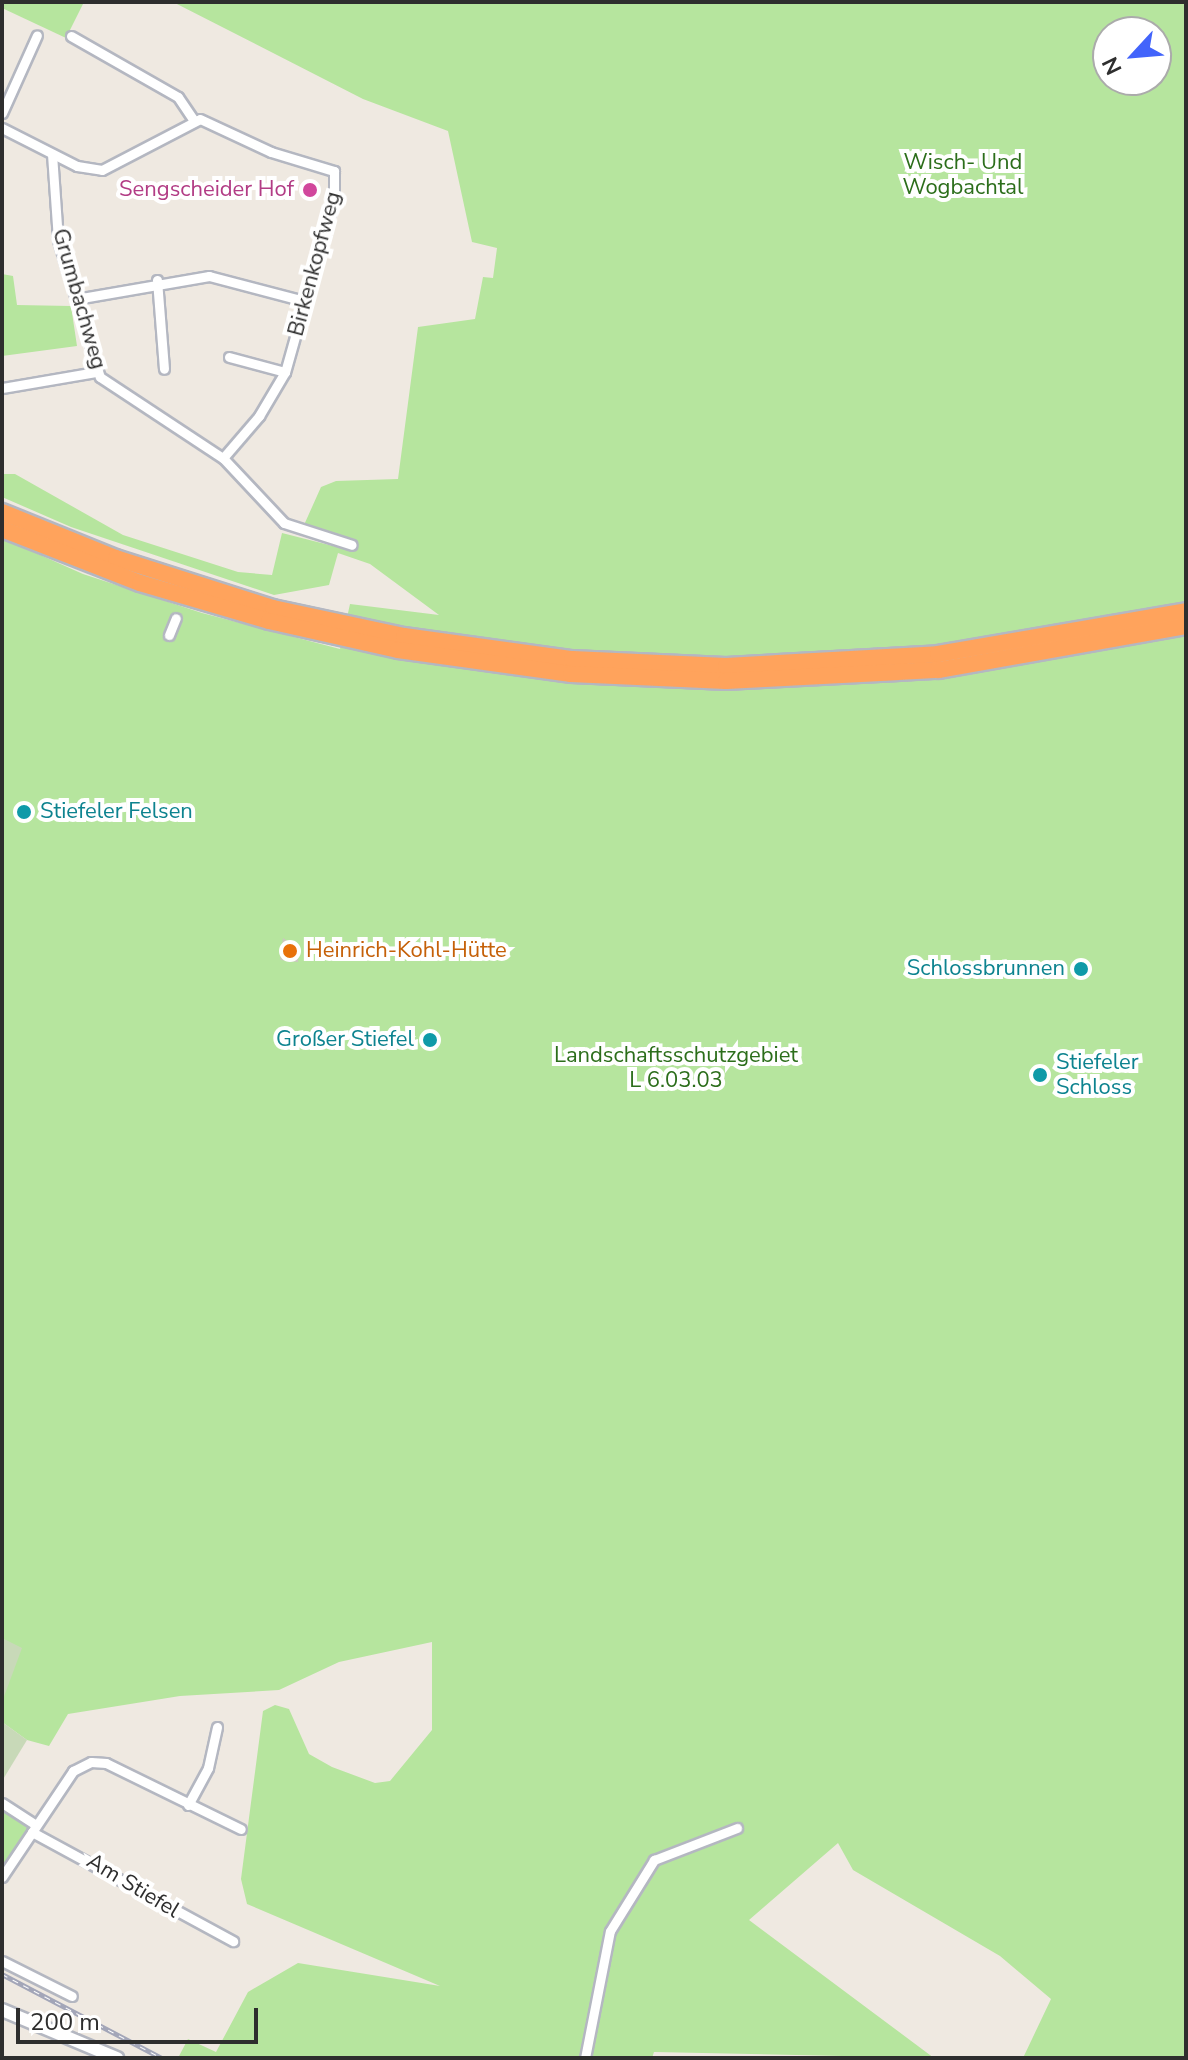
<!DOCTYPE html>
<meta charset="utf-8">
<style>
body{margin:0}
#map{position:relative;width:1188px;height:2060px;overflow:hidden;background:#efe9e1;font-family:"Nunito Sans",sans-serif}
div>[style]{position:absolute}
.green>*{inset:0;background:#b6e59e}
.cemetery>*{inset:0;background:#c8d9b8}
.building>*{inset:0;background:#cbc7bf}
.roads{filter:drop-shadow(2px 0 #b4b7c1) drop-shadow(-2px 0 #b4b7c1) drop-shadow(0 2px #b4b7c1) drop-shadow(0 -2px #b4b7c1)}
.minor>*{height:9px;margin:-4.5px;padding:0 4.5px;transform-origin:4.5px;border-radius:4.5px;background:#fff}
.secondary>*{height:12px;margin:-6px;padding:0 6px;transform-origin:6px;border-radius:6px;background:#fff}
.motorway>*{height:16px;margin:-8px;padding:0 8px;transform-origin:8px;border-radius:8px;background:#ffa35c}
.rail>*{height:5px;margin-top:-2.5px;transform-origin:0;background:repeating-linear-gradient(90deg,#fff 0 6px,#a3a6b8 0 12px);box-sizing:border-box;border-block:2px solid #a3a6b8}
.dots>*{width:22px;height:22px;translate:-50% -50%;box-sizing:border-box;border:4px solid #fff;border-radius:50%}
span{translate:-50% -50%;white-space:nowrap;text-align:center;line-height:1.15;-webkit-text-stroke:8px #fff;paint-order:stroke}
.park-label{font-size:22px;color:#2c6e1b}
.hotel-label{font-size:22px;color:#b23c85}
.right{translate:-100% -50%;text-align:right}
.street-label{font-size:22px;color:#2e2e2e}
.culture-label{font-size:22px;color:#0d838f}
.left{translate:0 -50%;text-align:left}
.food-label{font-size:22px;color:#c56008}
.frame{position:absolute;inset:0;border:4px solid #2e2e2e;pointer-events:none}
.north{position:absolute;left:1092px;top:16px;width:80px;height:80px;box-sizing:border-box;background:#fff;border:2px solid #ababab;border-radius:50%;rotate:244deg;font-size:22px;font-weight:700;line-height:32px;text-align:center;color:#2e2e2e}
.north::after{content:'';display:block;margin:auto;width:28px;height:36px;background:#4264fb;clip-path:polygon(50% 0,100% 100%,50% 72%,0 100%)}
.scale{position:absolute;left:16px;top:2008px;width:242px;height:36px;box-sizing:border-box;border:4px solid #2e2e2e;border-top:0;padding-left:10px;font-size:24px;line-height:28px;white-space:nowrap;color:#2e2e2e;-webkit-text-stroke:6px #fff;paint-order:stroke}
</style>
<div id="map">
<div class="green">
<div style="clip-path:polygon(2px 2px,84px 2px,66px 38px,2px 8px)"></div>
<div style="clip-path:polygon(evenodd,173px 2px,1186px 2px,1186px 2058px,1023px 2058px,1051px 1999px,1000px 1956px,853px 1870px,838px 1843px,749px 1920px,934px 2058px,654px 2052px,652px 2058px,178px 2058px,188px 2039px,216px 2052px,248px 1992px,298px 1963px,440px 1986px,247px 1904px,241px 1879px,263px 1711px,275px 1705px,289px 1709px,309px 1754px,332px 1767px,375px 1783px,390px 1781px,432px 1730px,432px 1642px,339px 1662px,279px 1690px,180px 1696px,68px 1714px,49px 1746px,27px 1740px,2px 1722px,2px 538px,83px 574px,202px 613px,340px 649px,350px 604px,439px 615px,370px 564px,338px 553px,329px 585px,274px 595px,71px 527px,2px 497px,2px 474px,15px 474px,123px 535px,238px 572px,272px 575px,282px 533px,337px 547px,304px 525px,321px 487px,336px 481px,398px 479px,418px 327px,475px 319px,483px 277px,493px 278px,497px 248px,472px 242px,448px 131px,363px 99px,173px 2px,1108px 32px,1156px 32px,1156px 80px,1108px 80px,1108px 32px)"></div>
<div style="clip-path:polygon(2px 274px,13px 276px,17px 305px,71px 306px,77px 346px,2px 356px)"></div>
<div style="clip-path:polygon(2px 1809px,28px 1828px,2px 1867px)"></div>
</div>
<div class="cemetery">
<div style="clip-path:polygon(2px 1638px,22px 1648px,2px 1702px)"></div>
<div style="clip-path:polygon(2px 1722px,27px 1740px,2px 1781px)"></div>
</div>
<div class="building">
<div style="clip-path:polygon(283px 938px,299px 949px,298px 962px,280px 960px)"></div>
</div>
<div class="roads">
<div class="minor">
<div style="left:71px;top:36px;width:123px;rotate:29.7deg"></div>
<div style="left:178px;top:97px;width:27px;rotate:56deg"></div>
<div style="left:2px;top:113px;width:85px;rotate:-65.8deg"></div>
<div style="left:2px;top:128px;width:84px;rotate:26.9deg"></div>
<div style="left:77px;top:166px;width:25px;rotate:9deg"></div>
<div style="left:102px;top:170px;width:110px;rotate:-27.5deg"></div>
<div style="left:200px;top:119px;width:78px;rotate:24.9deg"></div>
<div style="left:271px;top:152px;width:66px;rotate:16.8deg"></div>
<div style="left:334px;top:171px;width:27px;rotate:90deg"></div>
<div style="left:334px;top:198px;width:181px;rotate:105.7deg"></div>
<div style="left:285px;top:372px;width:51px;rotate:120.6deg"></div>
<div style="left:259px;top:416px;width:55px;rotate:130.6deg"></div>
<div style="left:52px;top:154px;width:86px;rotate:86deg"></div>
<div style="left:58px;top:240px;width:143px;rotate:73deg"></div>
<div style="left:100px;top:377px;width:147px;rotate:33.4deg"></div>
<div style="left:223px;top:458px;width:89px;rotate:46.8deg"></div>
<div style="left:284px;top:523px;width:71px;rotate:17.9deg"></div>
<div style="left:157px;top:280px;width:89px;rotate:85.5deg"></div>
<div style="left:76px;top:299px;width:135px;rotate:-9.8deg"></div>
<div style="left:209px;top:276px;width:98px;rotate:14.7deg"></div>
<div style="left:229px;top:357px;width:58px;rotate:15deg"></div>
<div style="left:2px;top:388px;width:95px;rotate:-9.7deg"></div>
<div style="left:169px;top:635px;width:18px;rotate:-68deg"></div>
<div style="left:2px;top:1803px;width:40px;rotate:32.9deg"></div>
<div style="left:188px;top:1805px;width:42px;rotate:-61.6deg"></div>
<div style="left:208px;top:1768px;width:42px;rotate:-77.6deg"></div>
<div style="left:32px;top:1832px;width:229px;rotate:28.5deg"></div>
<div style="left:2px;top:1877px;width:128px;rotate:-56.2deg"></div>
<div style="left:73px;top:1771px;width:20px;rotate:-27deg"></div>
<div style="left:91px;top:1762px;width:15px;rotate:4deg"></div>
<div style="left:106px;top:1763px;width:150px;rotate:26.1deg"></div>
<div style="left:2px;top:1961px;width:78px;rotate:26.6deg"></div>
<div style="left:585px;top:2058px;width:129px;rotate:-78.9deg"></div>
<div style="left:610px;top:1931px;width:84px;rotate:-58.2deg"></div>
<div style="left:654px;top:1860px;width:89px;rotate:-21.1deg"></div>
</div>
<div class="secondary">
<div style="left:2px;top:2010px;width:125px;rotate:22.7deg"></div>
</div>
<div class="motorway">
<div style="left:2px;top:512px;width:123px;rotate:22deg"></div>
<div style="left:116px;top:558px;width:165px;rotate:17.7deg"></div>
<div style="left:273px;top:608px;width:134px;rotate:12.1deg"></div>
<div style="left:404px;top:636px;width:170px;rotate:7.8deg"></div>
<div style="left:572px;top:659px;width:154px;rotate:2.6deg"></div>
<div style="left:726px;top:666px;width:212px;rotate:-3.2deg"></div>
<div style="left:938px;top:654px;width:252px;rotate:-9.8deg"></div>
<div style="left:2px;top:529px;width:148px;rotate:21.4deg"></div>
<div style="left:140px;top:583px;width:134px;rotate:16.4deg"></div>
<div style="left:269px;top:621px;width:132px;rotate:12.7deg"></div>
<div style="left:398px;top:650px;width:175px;rotate:7.9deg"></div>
<div style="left:571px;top:674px;width:155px;rotate:2.6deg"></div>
<div style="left:726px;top:681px;width:213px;rotate:-3deg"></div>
<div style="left:939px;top:670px;width:251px;rotate:-10.1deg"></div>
</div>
</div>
<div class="rail">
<div style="left:2px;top:1974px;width:181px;rotate:27.7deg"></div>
</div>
<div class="dots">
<div style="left:310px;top:190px;background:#d1479c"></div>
<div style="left:24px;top:812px;background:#0f9aa8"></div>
<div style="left:290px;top:951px;background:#e8710a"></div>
<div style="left:1081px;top:969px;background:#0f9aa8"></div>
<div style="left:430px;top:1040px;background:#0f9aa8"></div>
<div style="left:1040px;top:1075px;background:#0f9aa8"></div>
</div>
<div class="park-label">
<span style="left:963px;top:175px">Wisch- Und<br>Wogbachtal</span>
<span style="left:676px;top:1068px">Landschaftsschutzgebiet<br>L 6.03.03</span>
</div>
<div class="hotel-label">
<span class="right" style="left:294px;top:190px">Sengscheider Hof</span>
</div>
<div class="street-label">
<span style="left:315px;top:264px;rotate:-75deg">Birkenkopfweg</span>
<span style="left:79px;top:299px;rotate:74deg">Grumbachweg</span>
<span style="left:133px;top:1886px;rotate:31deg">Am Stiefel</span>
</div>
<div class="culture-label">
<span class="left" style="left:40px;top:812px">Stiefeler Felsen</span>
<span class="right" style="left:1065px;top:969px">Schlossbrunnen</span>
<span class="right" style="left:414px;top:1040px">Großer Stiefel</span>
<span class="left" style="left:1056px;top:1075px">Stiefeler<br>Schloss</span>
</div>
<div class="food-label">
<span class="left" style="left:306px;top:951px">Heinrich-Kohl-Hütte</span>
</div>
<div class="frame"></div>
<div class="north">N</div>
<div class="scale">200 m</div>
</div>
